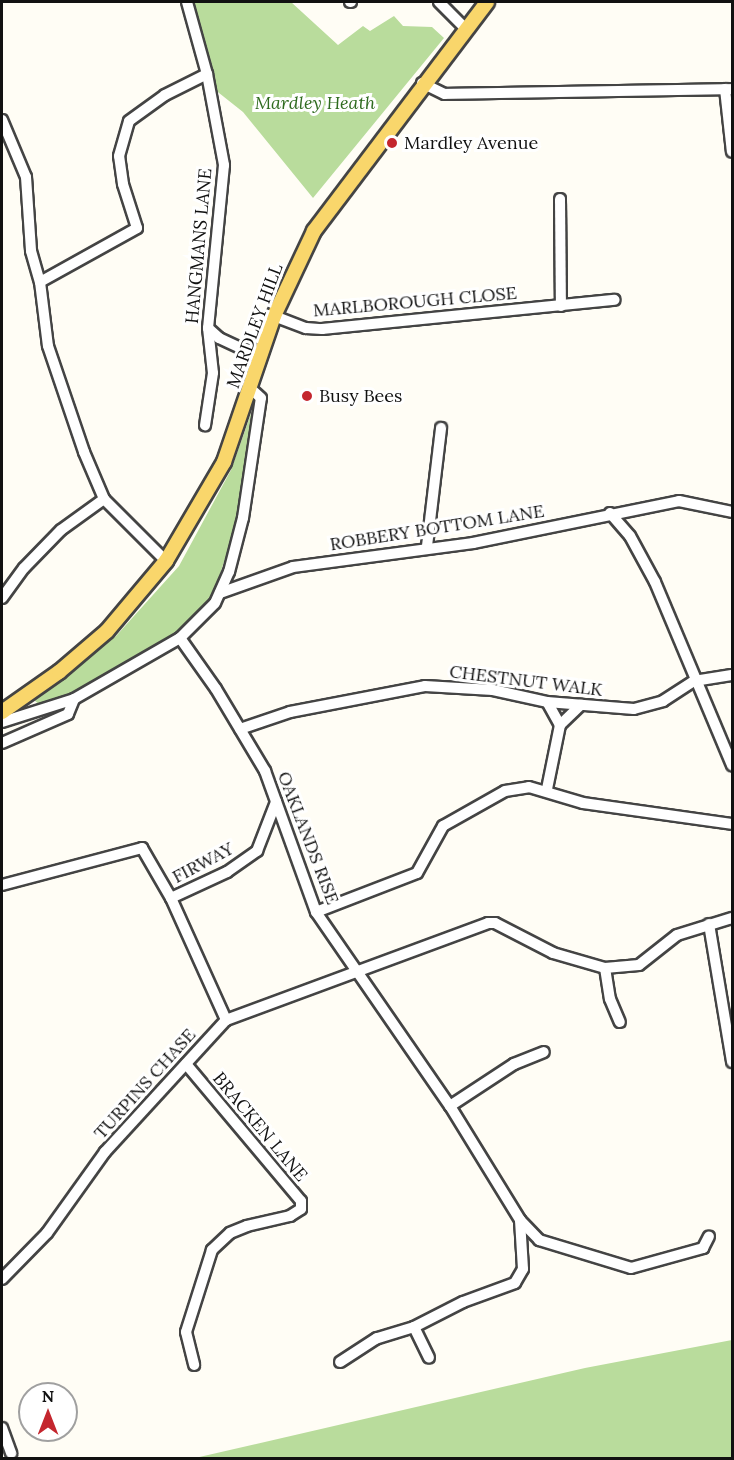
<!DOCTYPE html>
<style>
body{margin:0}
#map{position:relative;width:734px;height:1460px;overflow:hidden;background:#fffdf5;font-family:Lora,serif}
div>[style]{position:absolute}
.forest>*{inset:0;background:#b9dc9c}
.roads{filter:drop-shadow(2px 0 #444) drop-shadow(-2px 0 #444) drop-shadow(0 2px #444) drop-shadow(0 -2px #444)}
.minor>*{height:10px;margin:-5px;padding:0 5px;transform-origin:5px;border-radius:5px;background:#fff}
.major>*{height:14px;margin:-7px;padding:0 7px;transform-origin:7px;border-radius:7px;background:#f9d66b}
.dots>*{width:16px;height:16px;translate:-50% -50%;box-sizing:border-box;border:3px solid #fff;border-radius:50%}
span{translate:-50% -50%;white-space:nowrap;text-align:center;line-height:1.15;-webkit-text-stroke:6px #fff;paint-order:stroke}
.park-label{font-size:18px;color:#2f6b1f;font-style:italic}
.poi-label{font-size:18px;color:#111}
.left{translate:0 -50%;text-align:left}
.street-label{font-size:18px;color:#111}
.frame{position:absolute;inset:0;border:3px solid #111;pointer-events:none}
.north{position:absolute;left:18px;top:1382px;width:60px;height:60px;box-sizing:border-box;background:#fff;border:2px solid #a0a0a0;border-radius:50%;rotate:0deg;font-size:16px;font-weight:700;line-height:24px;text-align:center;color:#111}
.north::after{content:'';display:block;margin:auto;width:21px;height:27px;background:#c4262e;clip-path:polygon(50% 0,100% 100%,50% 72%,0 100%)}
</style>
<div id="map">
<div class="forest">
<div style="clip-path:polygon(191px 2px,291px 2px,338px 45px,363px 26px,370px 31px,394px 16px,403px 26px,432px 27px,444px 38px,313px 198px,243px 112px,214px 89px)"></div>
<div style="clip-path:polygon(254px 405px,240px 512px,212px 599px,176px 635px,66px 700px,42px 707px,34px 700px,116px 636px,179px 566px,231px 470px)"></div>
<div style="clip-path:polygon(732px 1340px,732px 1458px,195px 1458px,585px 1368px)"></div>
</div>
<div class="roads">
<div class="minor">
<div style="left:187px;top:2px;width:75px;rotate:74.5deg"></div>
<div style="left:207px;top:74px;width:93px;rotate:79.4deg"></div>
<div style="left:224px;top:165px;width:164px;rotate:95.6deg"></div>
<div style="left:208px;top:328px;width:45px;rotate:83.7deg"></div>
<div style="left:213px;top:373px;width:53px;rotate:98.7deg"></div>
<div style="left:350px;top:2px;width:1px"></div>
<div style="left:439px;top:2px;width:37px;rotate:45deg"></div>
<div style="left:422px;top:83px;width:25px;rotate:26deg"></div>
<div style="left:445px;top:94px;width:287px;rotate:-1deg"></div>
<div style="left:725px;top:89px;width:63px;rotate:83.7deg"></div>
<div style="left:2px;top:120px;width:62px;rotate:67.2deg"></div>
<div style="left:26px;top:177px;width:74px;rotate:86.1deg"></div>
<div style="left:31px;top:251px;width:32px;rotate:74deg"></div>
<div style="left:40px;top:282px;width:64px;rotate:82.9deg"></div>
<div style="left:48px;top:346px;width:112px;rotate:71.2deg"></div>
<div style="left:84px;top:452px;width:51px;rotate:66.9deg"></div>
<div style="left:104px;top:499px;width:88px;rotate:45deg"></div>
<div style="left:560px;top:199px;width:107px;rotate:89.5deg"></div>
<div style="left:40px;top:282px;width:111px;rotate:-29.1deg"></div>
<div style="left:137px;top:228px;width:46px;rotate:-107.7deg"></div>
<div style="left:123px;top:184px;width:28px;rotate:-98deg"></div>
<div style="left:119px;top:156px;width:36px;rotate:-74deg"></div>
<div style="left:129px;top:121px;width:44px;rotate:-35.8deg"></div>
<div style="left:165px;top:95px;width:47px;rotate:-26.6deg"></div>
<div style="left:274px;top:316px;width:34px;rotate:21deg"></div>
<div style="left:306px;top:328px;width:16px;rotate:4deg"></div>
<div style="left:322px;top:329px;width:294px;rotate:-5.7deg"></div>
<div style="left:208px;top:328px;width:15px;rotate:42deg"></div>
<div style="left:219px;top:338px;width:45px;rotate:24.9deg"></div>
<div style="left:610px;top:513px;width:30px;rotate:49deg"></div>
<div style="left:630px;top:536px;width:52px;rotate:61.5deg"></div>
<div style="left:655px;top:582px;width:199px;rotate:67.2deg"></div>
<div style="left:427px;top:546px;width:119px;rotate:-83.2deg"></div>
<div style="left:220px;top:593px;width:77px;rotate:-19.6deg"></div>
<div style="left:293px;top:567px;width:182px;rotate:-7.6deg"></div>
<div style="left:473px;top:543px;width:210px;rotate:-11.5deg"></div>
<div style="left:679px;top:501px;width:54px;rotate:11.7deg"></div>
<div style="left:2px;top:598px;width:37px;rotate:-54deg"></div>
<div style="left:24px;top:568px;width:53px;rotate:-45.8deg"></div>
<div style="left:61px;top:530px;width:53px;rotate:-35.8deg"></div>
<div style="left:180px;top:638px;width:62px;rotate:54.8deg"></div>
<div style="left:216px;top:689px;width:96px;rotate:59.1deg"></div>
<div style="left:265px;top:771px;width:150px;rotate:70.1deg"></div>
<div style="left:316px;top:912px;width:236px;rotate:55.4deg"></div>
<div style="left:450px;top:1106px;width:134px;rotate:58.4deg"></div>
<div style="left:520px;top:1220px;width:49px;rotate:86.5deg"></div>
<div style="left:523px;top:1269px;width:16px;rotate:120deg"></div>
<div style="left:515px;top:1283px;width:55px;rotate:159.9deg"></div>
<div style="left:463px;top:1302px;width:55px;rotate:153deg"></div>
<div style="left:414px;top:1327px;width:39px;rotate:163deg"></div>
<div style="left:377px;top:1338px;width:44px;rotate:147deg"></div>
<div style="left:2px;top:722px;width:76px;rotate:-17.7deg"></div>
<div style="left:74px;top:699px;width:122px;rotate:-29.9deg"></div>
<div style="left:180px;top:638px;width:49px;rotate:-45deg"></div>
<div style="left:215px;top:603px;width:34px;rotate:-66deg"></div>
<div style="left:229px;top:572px;width:56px;rotate:-75.5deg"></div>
<div style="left:243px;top:518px;width:121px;rotate:-81.5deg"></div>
<div style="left:261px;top:398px;width:13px;rotate:-138deg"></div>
<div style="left:560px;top:725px;width:29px;rotate:-44deg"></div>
<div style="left:240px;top:729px;width:53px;rotate:-18.8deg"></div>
<div style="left:290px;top:712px;width:137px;rotate:-10.9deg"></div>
<div style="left:425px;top:686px;width:68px;rotate:3.4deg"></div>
<div style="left:493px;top:690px;width:55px;rotate:12.5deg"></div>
<div style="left:547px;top:702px;width:87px;rotate:4.6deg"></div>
<div style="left:634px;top:709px;width:30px;rotate:-15deg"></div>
<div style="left:663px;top:701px;width:37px;rotate:-33deg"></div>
<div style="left:694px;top:681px;width:38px;rotate:-9deg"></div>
<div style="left:2px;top:743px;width:72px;rotate:-23.7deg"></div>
<div style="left:68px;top:714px;width:16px;rotate:-68deg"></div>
<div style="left:547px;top:789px;width:65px;rotate:-78.5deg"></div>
<div style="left:560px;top:725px;width:26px;rotate:-119deg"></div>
<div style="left:2px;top:885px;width:145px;rotate:-14.8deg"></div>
<div style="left:142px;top:848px;width:58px;rotate:59.9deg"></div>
<div style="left:171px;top:898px;width:134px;rotate:65.7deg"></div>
<div style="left:171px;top:898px;width:62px;rotate:-24.9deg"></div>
<div style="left:227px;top:872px;width:37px;rotate:-35deg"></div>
<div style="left:257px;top:851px;width:53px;rotate:-68.8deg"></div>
<div style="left:316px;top:912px;width:108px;rotate:-21.1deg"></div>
<div style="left:417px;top:873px;width:54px;rotate:-61deg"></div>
<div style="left:443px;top:826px;width:71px;rotate:-29.4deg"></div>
<div style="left:505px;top:791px;width:24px;rotate:-9deg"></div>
<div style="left:529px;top:787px;width:56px;rotate:16.5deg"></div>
<div style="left:583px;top:803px;width:150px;rotate:8deg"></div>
<div style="left:709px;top:924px;width:140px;rotate:80.5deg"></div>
<div style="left:605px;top:968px;width:31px;rotate:81deg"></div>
<div style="left:610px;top:999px;width:25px;rotate:67deg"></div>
<div style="left:186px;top:1064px;width:179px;rotate:50deg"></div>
<div style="left:301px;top:1201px;width:8px;rotate:90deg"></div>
<div style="left:301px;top:1209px;width:13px;rotate:148deg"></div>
<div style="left:290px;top:1216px;width:44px;rotate:166.9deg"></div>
<div style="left:247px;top:1226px;width:18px;rotate:158deg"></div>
<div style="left:230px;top:1233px;width:25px;rotate:137deg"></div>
<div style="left:212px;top:1250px;width:86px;rotate:107.6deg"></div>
<div style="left:186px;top:1332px;width:34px;rotate:76deg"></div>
<div style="left:450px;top:1106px;width:77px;rotate:-33.3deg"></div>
<div style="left:514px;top:1064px;width:32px;rotate:-22deg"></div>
<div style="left:520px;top:1220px;width:28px;rotate:46deg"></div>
<div style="left:539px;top:1240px;width:96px;rotate:16.9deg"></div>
<div style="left:631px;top:1268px;width:75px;rotate:-15.5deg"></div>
<div style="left:703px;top:1248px;width:13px;rotate:-63deg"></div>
<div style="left:2px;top:1279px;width:64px;rotate:-45.6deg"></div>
<div style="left:47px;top:1233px;width:100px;rotate:-54.4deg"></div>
<div style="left:105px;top:1152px;width:179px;rotate:-47.5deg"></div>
<div style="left:226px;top:1020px;width:279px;rotate:-20.3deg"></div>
<div style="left:488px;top:923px;width:7px"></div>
<div style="left:495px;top:923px;width:65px;rotate:27.3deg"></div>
<div style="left:553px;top:953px;width:54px;rotate:16.1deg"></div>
<div style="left:605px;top:968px;width:34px;rotate:-5deg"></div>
<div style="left:639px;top:965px;width:48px;rotate:-38.3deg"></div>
<div style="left:677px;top:935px;width:58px;rotate:-17.2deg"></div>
<div style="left:414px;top:1327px;width:34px;rotate:64deg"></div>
<div style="left:2px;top:1428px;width:27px;rotate:70deg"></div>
</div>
<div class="major">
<div style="left:2px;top:712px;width:70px;rotate:-35.1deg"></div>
<div style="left:59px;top:672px;width:63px;rotate:-40.5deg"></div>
<div style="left:107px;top:631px;width:92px;rotate:-49.9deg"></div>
<div style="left:166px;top:561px;width:115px;rotate:-59.6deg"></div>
<div style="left:224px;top:462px;width:154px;rotate:-71.1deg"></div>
<div style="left:274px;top:316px;width:94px;rotate:-64.8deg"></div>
<div style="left:314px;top:231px;width:287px;rotate:-52.9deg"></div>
</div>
</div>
<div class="dots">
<div style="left:392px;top:143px;background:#c4262e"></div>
<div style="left:307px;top:396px;background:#c4262e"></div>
</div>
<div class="park-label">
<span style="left:315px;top:103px">Mardley Heath</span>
</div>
<div class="poi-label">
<span class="left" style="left:404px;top:143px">Mardley Avenue</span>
<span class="left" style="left:319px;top:396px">Busy Bees</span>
</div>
<div class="street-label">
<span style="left:199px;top:246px;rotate:-85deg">HANGMANS LANE</span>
<span style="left:415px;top:302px;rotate:-5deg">MARLBOROUGH CLOSE</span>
<span style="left:255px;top:326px;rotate:-70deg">MARDLEY HILL</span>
<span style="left:437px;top:528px;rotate:-9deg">ROBBERY BOTTOM LANE</span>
<span style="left:526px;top:681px;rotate:7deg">CHESTNUT WALK</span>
<span style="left:308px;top:838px;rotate:69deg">OAKLANDS RISE</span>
<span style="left:203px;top:863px;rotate:-28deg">FIRWAY</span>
<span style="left:145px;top:1084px;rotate:-48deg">TURPINS CHASE</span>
<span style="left:260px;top:1127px;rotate:50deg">BRACKEN LANE</span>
</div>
<div class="frame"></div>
<div class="north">N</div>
</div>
